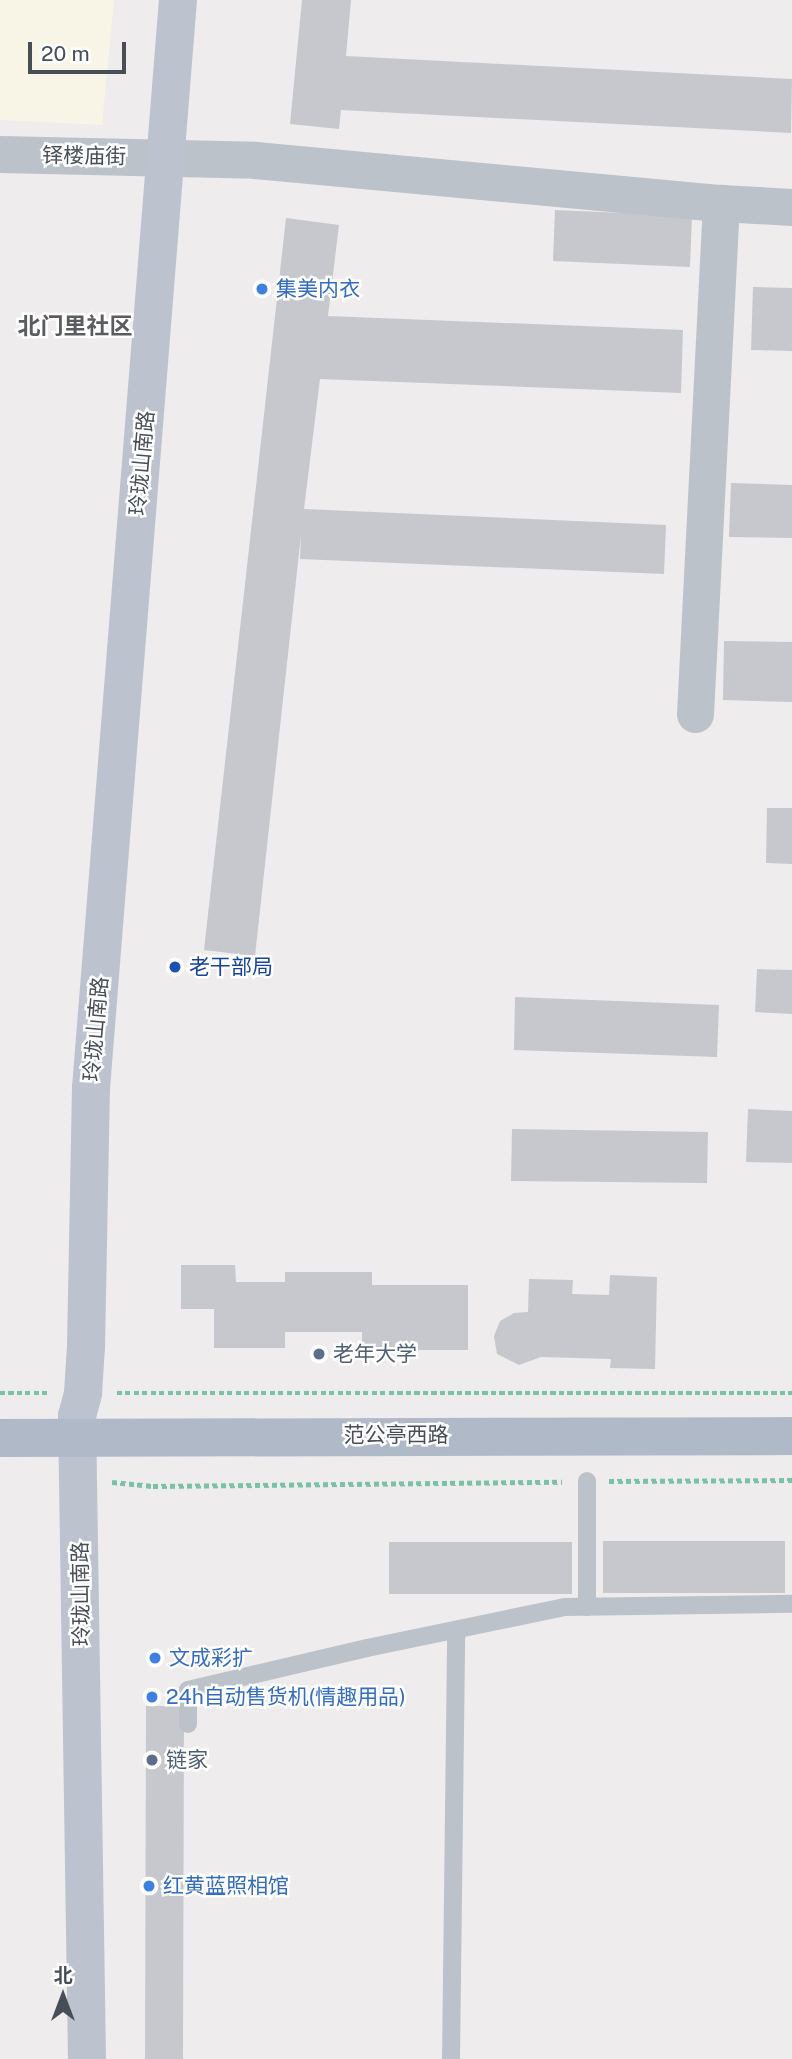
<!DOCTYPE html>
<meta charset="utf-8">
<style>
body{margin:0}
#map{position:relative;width:792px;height:2059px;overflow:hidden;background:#eeecec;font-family:"Public Sans","Noto Sans SC",sans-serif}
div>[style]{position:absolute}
.commercial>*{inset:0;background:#f9f5e6}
.building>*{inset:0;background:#c7c8ce}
.path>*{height:4.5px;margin-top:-2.25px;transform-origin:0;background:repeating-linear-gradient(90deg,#7bc1a6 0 5px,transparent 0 8.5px)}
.lane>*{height:18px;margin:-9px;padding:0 9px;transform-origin:9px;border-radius:9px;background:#bcc2ca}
.street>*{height:37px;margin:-18.5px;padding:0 18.5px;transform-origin:18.5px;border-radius:18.5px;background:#bcc2ca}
.secondary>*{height:38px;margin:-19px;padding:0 19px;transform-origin:19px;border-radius:19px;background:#bcc3ce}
.primary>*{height:38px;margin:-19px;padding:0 19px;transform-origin:19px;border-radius:19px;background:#afb9c8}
.dots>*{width:19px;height:19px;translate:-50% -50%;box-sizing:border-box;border:4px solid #fff;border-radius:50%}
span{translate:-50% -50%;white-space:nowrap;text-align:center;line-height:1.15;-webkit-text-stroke:5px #fff;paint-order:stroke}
.street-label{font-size:21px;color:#474e57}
.shop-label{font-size:21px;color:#366cbe}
.left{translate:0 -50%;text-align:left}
.transit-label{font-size:21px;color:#164399}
.service-label{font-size:21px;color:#4e5e75}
.neighbourhood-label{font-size:23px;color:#5a5c60;font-weight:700}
.north{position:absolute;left:28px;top:1961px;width:70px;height:70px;-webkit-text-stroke:5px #fff;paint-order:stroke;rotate:0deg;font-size:19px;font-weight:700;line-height:28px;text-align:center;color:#474e57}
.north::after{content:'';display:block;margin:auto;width:24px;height:32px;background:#474e57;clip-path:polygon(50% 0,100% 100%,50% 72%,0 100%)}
.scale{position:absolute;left:28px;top:42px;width:98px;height:32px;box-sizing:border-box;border:4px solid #474e57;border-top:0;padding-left:9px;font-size:21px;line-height:24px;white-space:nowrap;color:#474e57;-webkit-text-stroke:5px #fff;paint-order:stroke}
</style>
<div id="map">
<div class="commercial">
<div style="clip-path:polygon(0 0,114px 0,102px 125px,0 120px)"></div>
</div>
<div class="building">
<div style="clip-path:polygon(302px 0,351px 0,346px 56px,792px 79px,791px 133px,341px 110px,339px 129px,290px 124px)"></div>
<div style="clip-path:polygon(555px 210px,692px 216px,690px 267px,553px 261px)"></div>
<div style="clip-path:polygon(286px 218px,339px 225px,328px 316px,683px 330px,681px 393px,320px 379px,304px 509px,666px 525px,664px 574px,300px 559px,301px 535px,255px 956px,204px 950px)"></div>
<div style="clip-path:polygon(753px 287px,792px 288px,792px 351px,751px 350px)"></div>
<div style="clip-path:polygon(731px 483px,792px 485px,792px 538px,729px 537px)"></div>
<div style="clip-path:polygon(724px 641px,792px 642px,792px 702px,723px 700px)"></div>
<div style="clip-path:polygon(767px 808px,792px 808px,792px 864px,766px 863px)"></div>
<div style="clip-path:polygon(757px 969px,792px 970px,792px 1014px,755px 1012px)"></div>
<div style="clip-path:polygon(515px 997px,719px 1005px,717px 1057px,514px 1050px)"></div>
<div style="clip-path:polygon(748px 1109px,792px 1111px,792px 1163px,746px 1162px)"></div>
<div style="clip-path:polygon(512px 1129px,708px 1132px,707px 1183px,511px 1181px)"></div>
<div style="clip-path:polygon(181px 1265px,235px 1265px,236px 1282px,285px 1282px,285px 1272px,372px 1272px,372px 1285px,468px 1285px,468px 1350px,362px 1350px,362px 1332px,285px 1332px,285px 1348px,214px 1348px,214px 1309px,181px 1309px)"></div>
<div style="clip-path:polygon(610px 1275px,657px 1277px,655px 1369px,610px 1368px,611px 1359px,541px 1357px,519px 1365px,497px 1354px,494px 1336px,500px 1321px,514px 1313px,528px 1312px,529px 1279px,573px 1280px,572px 1294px,609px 1295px)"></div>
<div style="clip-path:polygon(603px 1541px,785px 1541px,785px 1593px,603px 1593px)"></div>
<div style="clip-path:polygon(389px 1542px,572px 1542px,572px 1594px,389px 1594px)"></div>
<div style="clip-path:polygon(146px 1706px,184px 1706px,183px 2059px,145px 2059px)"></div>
</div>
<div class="path">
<div style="left:0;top:1393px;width:49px"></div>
<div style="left:117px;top:1393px;width:675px"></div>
<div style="left:609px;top:1481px;width:183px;rotate:-0.3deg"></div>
<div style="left:112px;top:1482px;width:41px;rotate:5.6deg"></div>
<div style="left:153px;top:1486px;width:409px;rotate:-0.6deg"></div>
</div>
<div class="lane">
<div style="left:587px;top:1481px;width:126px;rotate:90deg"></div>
<div style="left:188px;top:1724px;width:34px;rotate:-90deg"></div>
<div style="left:188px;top:1690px;width:184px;rotate:-13.2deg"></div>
<div style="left:367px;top:1648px;width:202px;rotate:-11.7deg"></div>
<div style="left:565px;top:1607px;width:227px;rotate:-0.8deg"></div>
<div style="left:451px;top:2059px;width:429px;rotate:-89.3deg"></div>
</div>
<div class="street">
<div style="left:0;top:154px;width:255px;rotate:1.3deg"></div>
<div style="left:255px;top:160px;width:468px;rotate:5.3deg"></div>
<div style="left:695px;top:714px;width:512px;rotate:-87.09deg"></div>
<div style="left:721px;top:203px;width:71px;rotate:3.2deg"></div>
</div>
<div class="secondary">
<div style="left:87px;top:2059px;width:643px;rotate:-90.89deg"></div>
<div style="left:77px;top:1416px;width:24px;rotate:-75deg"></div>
<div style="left:83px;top:1393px;width:46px;rotate:-86.3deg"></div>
<div style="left:86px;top:1347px;width:259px;rotate:-88.9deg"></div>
<div style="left:91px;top:1088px;width:1091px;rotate:-85.43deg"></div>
</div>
<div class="primary">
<div style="left:0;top:1438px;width:792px;rotate:-0.14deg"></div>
</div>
<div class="dots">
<div style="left:262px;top:289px;background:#3f7fe0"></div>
<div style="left:175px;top:967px;background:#1a4fb4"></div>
<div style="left:319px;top:1354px;background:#5c6f8a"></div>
<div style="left:155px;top:1658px;background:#3f7fe0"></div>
<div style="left:152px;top:1697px;background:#3f7fe0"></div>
<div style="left:152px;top:1760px;background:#5c6f8a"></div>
<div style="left:149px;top:1886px;background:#3f7fe0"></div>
</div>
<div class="street-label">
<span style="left:84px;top:156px;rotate:1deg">铎楼庙街</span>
<span style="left:142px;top:463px;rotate:-85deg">玲珑山南路</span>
<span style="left:96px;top:1029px;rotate:-85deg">玲珑山南路</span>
<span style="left:396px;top:1435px">范公亭西路</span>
<span style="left:81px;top:1594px;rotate:-91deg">玲珑山南路</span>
</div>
<div class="shop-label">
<span class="left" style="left:276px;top:289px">集美内衣</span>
<span class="left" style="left:169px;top:1658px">文成彩扩</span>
<span class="left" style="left:166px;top:1697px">24h自动售货机(情趣用品)</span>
<span class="left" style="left:163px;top:1886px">红黄蓝照相馆</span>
</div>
<div class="transit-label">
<span class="left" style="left:189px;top:967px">老干部局</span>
</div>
<div class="service-label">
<span class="left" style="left:333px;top:1354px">老年大学</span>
<span class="left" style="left:166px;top:1760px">链家</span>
</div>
<div class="neighbourhood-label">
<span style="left:75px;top:326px">北门里社区</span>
</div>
<div class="north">北</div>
<div class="scale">20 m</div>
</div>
